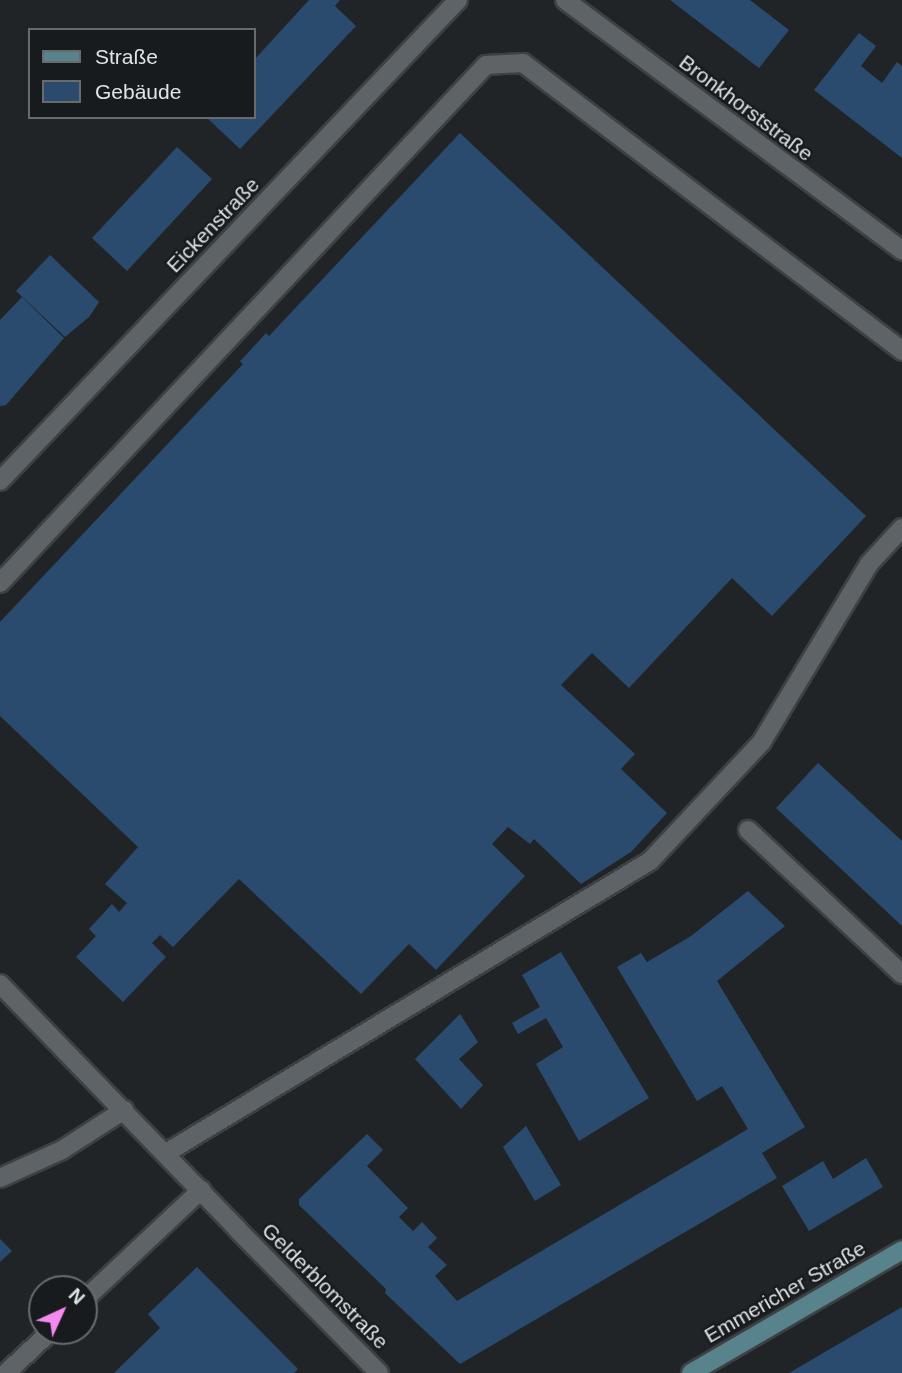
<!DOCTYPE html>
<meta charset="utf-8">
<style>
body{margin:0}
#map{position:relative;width:902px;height:1373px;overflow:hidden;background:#202427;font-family:Helvetica,sans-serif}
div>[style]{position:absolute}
.building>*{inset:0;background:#2a4b6e}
.roads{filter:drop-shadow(2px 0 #3d4143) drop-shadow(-2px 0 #3d4143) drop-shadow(0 2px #3d4143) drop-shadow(0 -2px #3d4143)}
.service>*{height:18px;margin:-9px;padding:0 9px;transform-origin:9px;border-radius:9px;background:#5d6366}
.minor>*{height:18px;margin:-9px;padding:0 9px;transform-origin:9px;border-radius:9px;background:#5d6366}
.tertiary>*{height:18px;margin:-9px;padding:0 9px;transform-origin:9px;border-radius:9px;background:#5d6366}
.secondary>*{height:18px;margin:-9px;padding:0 9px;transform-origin:9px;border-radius:9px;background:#58828c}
span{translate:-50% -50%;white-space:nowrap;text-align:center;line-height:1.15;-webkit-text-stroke:5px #171b1d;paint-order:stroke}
.street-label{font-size:21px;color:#e0e3e5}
.legend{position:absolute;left:28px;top:28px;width:228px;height:91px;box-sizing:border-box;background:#171b1d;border:2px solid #676b6d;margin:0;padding:9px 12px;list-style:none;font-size:21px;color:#e0e3e5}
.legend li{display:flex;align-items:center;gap:14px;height:35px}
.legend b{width:35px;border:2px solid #676b6d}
.north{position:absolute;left:28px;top:1275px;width:70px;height:70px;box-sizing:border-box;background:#171b1d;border:2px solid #676b6d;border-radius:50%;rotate:45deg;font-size:19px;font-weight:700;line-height:28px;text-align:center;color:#e0e3e5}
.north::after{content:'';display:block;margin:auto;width:24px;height:32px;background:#f489f0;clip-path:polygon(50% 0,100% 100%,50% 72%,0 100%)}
</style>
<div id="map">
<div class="building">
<div style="clip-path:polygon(309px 0,340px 0,335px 6px,356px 26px,240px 149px,206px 117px,254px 117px,254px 60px)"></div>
<div style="clip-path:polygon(670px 0,750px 0,789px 30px,759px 68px)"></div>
<div style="clip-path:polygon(859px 33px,876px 46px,861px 66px,872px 75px,882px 83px,897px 62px,902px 66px,902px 158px,814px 90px)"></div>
<div style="clip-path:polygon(460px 133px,866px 516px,772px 616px,732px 578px,629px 688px,592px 653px,561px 685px,635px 754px,621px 769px,667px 813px,631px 852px,581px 884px,534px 839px,530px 844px,508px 827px,492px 844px,525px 876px,436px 970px,409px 944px,361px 994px,239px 879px,173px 947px,160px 935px,152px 943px,166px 957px,123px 1002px,76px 957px,96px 936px,89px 929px,112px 904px,119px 912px,127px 903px,105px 884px,138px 847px,0 716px,0 622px,243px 364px,240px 361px,245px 356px,266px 333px,269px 336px)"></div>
<div style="clip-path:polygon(177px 147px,212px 179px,127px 271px,92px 238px)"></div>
<div style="clip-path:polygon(50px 255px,99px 302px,89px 317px,65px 337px,16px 291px)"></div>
<div style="clip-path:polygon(22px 297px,64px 338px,6px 405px,0 406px,0 320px)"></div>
<div style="clip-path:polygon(818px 763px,902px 841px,902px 926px,776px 808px)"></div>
<div style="clip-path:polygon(748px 891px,785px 926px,717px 981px,805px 1127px,762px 1153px,777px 1178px,460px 1364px,385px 1293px,386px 1289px,299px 1205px,299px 1199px,367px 1134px,383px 1150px,367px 1166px,408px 1208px,399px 1217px,413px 1231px,422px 1222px,437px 1238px,428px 1247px,447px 1265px,435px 1276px,457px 1301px,748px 1129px,722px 1086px,697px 1101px,617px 967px,641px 953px,647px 962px,691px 936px)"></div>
<div style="clip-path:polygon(561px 952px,649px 1098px,579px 1141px,536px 1064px,563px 1047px,546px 1018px,518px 1034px,512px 1023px,540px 1007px,522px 975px)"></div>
<div style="clip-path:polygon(460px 1014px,478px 1042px,459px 1059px,483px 1085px,461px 1109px,415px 1059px)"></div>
<div style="clip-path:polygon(526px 1126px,561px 1185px,535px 1201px,503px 1147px)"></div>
<div style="clip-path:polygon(866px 1158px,883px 1187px,809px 1231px,782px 1186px,823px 1161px,833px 1179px)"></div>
<div style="clip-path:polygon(0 1239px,12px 1251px,0 1262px)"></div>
<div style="clip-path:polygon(197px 1267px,298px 1369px,294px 1373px,114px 1373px,160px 1328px,148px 1314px)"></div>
<div style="clip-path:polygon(902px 1307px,902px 1373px,789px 1373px,830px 1349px)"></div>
</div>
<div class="roads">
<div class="service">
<div style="left:0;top:583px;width:710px;rotate:-46.83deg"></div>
<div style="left:486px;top:65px;width:37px;rotate:-3deg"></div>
<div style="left:523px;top:63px;width:476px;rotate:37.2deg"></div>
<div style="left:748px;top:830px;width:211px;rotate:43.1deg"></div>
<div style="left:0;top:984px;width:342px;rotate:45.9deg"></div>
<div style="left:166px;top:1153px;width:565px;rotate:-31.1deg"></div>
<div style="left:650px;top:861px;width:162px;rotate:-46.8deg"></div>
<div style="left:761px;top:743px;width:209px;rotate:-58.9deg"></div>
<div style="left:869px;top:564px;width:49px;rotate:-47.5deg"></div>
<div style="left:0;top:1178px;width:68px;rotate:-24.3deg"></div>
<div style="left:62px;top:1150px;width:74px;rotate:-32.8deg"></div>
<div style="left:84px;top:1300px;width:161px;rotate:-43.2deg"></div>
<div style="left:6px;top:1373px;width:62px;rotate:-43deg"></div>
</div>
<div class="minor">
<div style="left:0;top:481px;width:664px;rotate:-46.4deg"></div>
<div style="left:238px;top:1230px;width:201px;rotate:45.4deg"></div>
</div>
<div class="tertiary">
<div style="left:565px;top:0;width:420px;rotate:36.6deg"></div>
</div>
<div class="secondary">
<div style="left:691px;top:1373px;width:244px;rotate:-30.2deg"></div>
</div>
</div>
<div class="street-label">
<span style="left:746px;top:108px;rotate:37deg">Bronkhorststraße</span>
<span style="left:213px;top:225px;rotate:-46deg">Eickenstraße</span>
<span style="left:325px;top:1286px;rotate:45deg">Gelderblomstraße</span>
<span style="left:785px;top:1292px;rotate:-30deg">Emmericher Straße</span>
</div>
<ul class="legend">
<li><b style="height:9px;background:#58828c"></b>Straße</li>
<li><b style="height:19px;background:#2a4b6e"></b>Gebäude</li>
</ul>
<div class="north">N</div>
</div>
